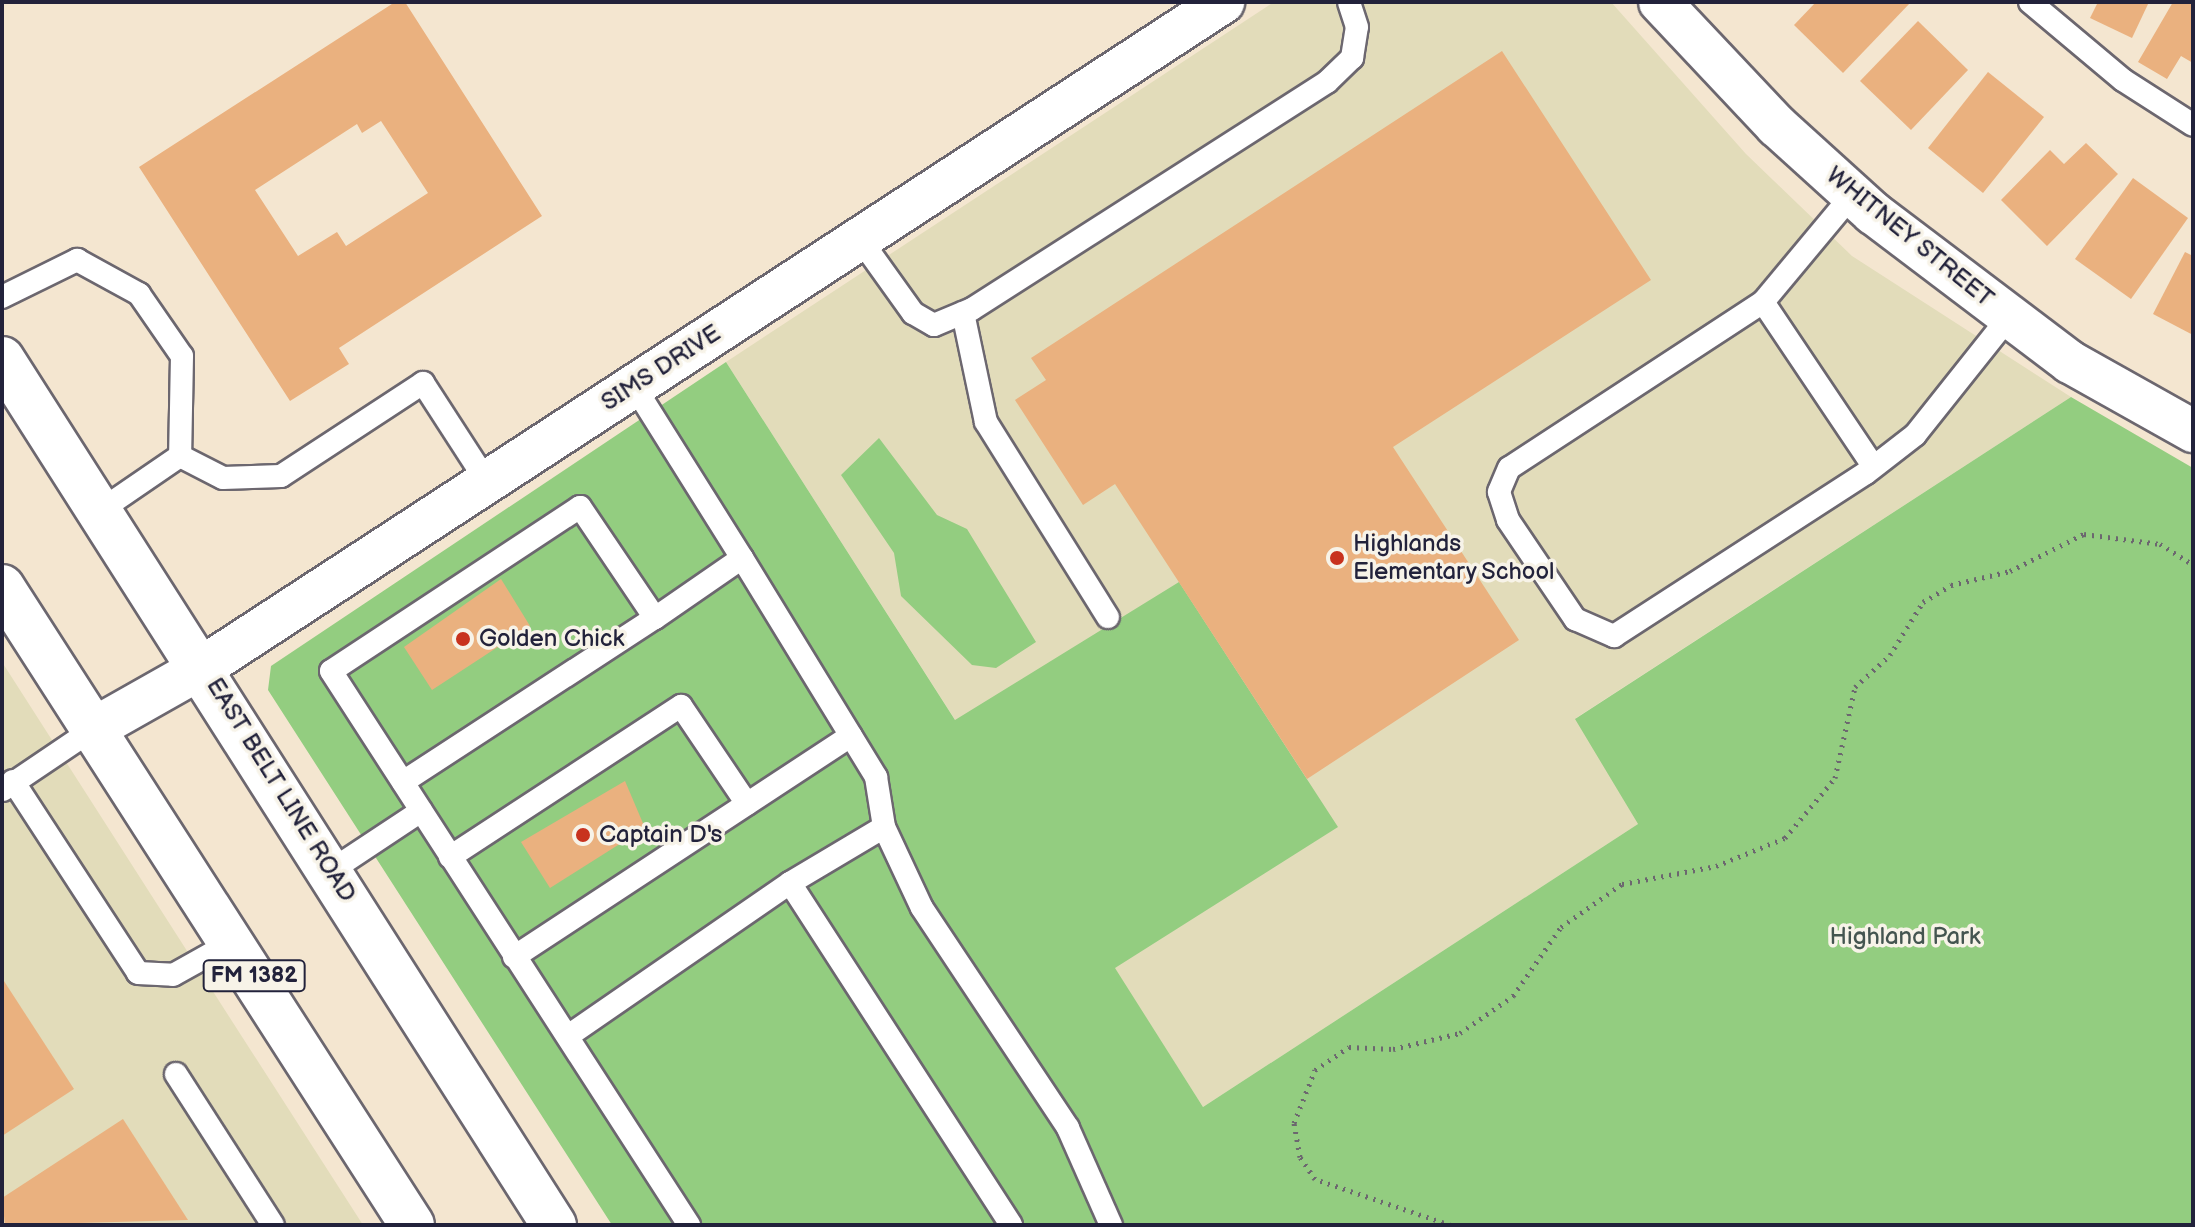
<!DOCTYPE html>
<style>
body{margin:0}
#map{position:relative;width:2195px;height:1227px;overflow:hidden;background:#f4e6d0;font-family:"Balsamiq Sans",sans-serif}
div>[style]{position:absolute}
.built>*{inset:0;background:#e2dcba}
.green>*{inset:0;background:#93cd80}
.building>*{inset:0;background:#eab17f}
.path>*{height:5px;margin-top:-2.5px;transform-origin:0;background:repeating-linear-gradient(90deg,#6c676f 0 2px,transparent 0 8px)}
.roads{filter:drop-shadow(2px 0 #6c676f) drop-shadow(-2px 0 #6c676f) drop-shadow(0 2px #6c676f) drop-shadow(0 -2px #6c676f)}
.service>*{height:22px;margin:-11px;padding:0 11px;transform-origin:11px;border-radius:11px;background:#fff}
.minor>*{height:42px;margin:-21px;padding:0 21px;transform-origin:21px;border-radius:21px;background:#fff}
.primary>*{height:44px;margin:-22px;padding:0 22px;transform-origin:22px;border-radius:22px;background:#fff}
.dots>*{width:22px;height:22px;translate:-50% -50%;box-sizing:border-box;border:4px solid #f7f3e8;border-radius:50%}
span{translate:-50% -50%;white-space:nowrap;text-align:center;line-height:1.15;-webkit-text-stroke:7px #f7f3e8;paint-order:stroke}
.shield-label span{padding:2px 6px;background:#f7f3e8;border:2px solid;border-radius:6px;-webkit-text-stroke-width:0}
.shield-label{font-size:22px;color:#22223b;font-weight:700}
.street-label{font-size:24px;color:#22223b}
.poi-label{font-size:24px;color:#22223b}
.left{translate:0 -50%;text-align:left}
.park-label{font-size:24px;color:#445550}
.frame{position:absolute;inset:0;border:4px solid #22223b;pointer-events:none}
</style>
<div id="map">
<div class="built">
<div style="clip-path:polygon(1274px 2px,1611px 2px,1746px 154px,1852px 256px,2071px 397px,1576px 718px,1638px 824px,1203px 1107px,726px 362px)"></div>
<div style="clip-path:polygon(2px 662px,221px 1004px,363px 1225px,2px 1225px)"></div>
</div>
<div class="green">
<div style="clip-path:polygon(726px 362px,955px 720px,1179px 582px,1338px 827px,1115px 968px,1203px 1107px,1638px 824px,1575px 719px,2071px 397px,2193px 468px,2193px 1225px,612px 1225px,268px 690px,271px 666px)"></div>
<div style="clip-path:polygon(879px 438px,937px 515px,967px 529px,1036px 642px,996px 668px,972px 665px,901px 596px,894px 553px,841px 475px)"></div>
</div>
<div class="building">
<div style="clip-path:polygon(evenodd,395px 2px,405px 2px,542px 216px,339px 348px,349px 364px,290px 401px,139px 167px,395px 2px,381px 121px,428px 193px,346px 246px,337px 232px,298px 256px,255px 190px,357px 124px,362px 133px,381px 121px)"></div>
<div style="clip-path:polygon(1816px 2px,1911px 2px,1843px 73px,1794px 25px)"></div>
<div style="clip-path:polygon(2098px 2px,2149px 2px,2132px 38px,2090px 18px)"></div>
<div style="clip-path:polygon(2173px 2px,2193px 2px,2193px 63px,2181px 56px,2167px 79px,2138px 62px)"></div>
<div style="clip-path:polygon(1918px 21px,1968px 70px,1911px 130px,1860px 81px)"></div>
<div style="clip-path:polygon(1502px 51px,1651px 280px,1393px 447px,1519px 640px,1307px 779px,1115px 484px,1083px 505px,1015px 400px,1046px 380px,1031px 358px)"></div>
<div style="clip-path:polygon(1988px 72px,2044px 117px,1983px 193px,1928px 148px)"></div>
<div style="clip-path:polygon(2086px 143px,2118px 174px,2047px 246px,2001px 200px,2050px 150px,2064px 164px)"></div>
<div style="clip-path:polygon(2133px 178px,2188px 218px,2131px 299px,2075px 259px)"></div>
<div style="clip-path:polygon(2185px 252px,2193px 256px,2193px 335px,2153px 314px)"></div>
<div style="clip-path:polygon(501px 579px,530px 626px,432px 690px,404px 647px)"></div>
<div style="clip-path:polygon(625px 781px,645px 828px,550px 888px,521px 842px)"></div>
<div style="clip-path:polygon(2px 978px,74px 1089px,2px 1136px)"></div>
<div style="clip-path:polygon(123px 1119px,188px 1220px,5px 1225px,2px 1198px)"></div>
</div>
<div class="path">
<div style="left:1451px;top:1225px;width:144px;rotate:-161.3deg"></div>
<div style="left:1315px;top:1179px;width:27px;rotate:-124deg"></div>
<div style="left:1300px;top:1157px;width:35px;rotate:-100deg"></div>
<div style="left:1294px;top:1123px;width:57px;rotate:-68.4deg"></div>
<div style="left:1315px;top:1070px;width:41px;rotate:-34.1deg"></div>
<div style="left:1349px;top:1047px;width:44px;rotate:2.6deg"></div>
<div style="left:1393px;top:1049px;width:69px;rotate:-13.4deg"></div>
<div style="left:1460px;top:1033px;width:65px;rotate:-34.9deg"></div>
<div style="left:1513px;top:996px;width:84px;rotate:-55.2deg"></div>
<div style="left:1561px;top:927px;width:75px;rotate:-35.2deg"></div>
<div style="left:1622px;top:884px;width:96px;rotate:-10.8deg"></div>
<div style="left:1716px;top:866px;width:74px;rotate:-22.1deg"></div>
<div style="left:1785px;top:838px;width:78px;rotate:-50.2deg"></div>
<div style="left:1835px;top:778px;width:93px;rotate:-77.6deg"></div>
<div style="left:1855px;top:687px;width:47px;rotate:-42.4deg"></div>
<div style="left:1890px;top:655px;width:62px;rotate:-58.1deg"></div>
<div style="left:1923px;top:602px;width:33px;rotate:-31deg"></div>
<div style="left:1951px;top:585px;width:61px;rotate:-13.3deg"></div>
<div style="left:2010px;top:571px;width:83px;rotate:-26.6deg"></div>
<div style="left:2084px;top:534px;width:77px;rotate:7.5deg"></div>
<div style="left:2160px;top:544px;width:39px;rotate:32deg"></div>
</div>
<div class="roads">
<div class="service">
<div style="left:2030px;top:2px;width:121px;rotate:40deg"></div>
<div style="left:2123px;top:80px;width:83px;rotate:32.7deg"></div>
<div style="left:1853px;top:194px;width:141px;rotate:129.8deg"></div>
<div style="left:1763px;top:302px;width:303px;rotate:146.8deg"></div>
<div style="left:1509px;top:468px;width:26px;rotate:113deg"></div>
<div style="left:1499px;top:492px;width:29px;rotate:72deg"></div>
<div style="left:1508px;top:520px;width:120px;rotate:55.9deg"></div>
<div style="left:1575px;top:619px;width:43px;rotate:23.6deg"></div>
<div style="left:1614px;top:636px;width:300px;rotate:-32.9deg"></div>
<div style="left:1866px;top:473px;width:62px;rotate:-37.8deg"></div>
<div style="left:1915px;top:435px;width:151px;rotate:-51.5deg"></div>
<div style="left:860px;top:239px;width:91px;rotate:54.4deg"></div>
<div style="left:913px;top:313px;width:24px;rotate:30deg"></div>
<div style="left:934px;top:325px;width:41px;rotate:-22.8deg"></div>
<div style="left:972px;top:309px;width:421px;rotate:-32.6deg"></div>
<div style="left:1327px;top:82px;width:35px;rotate:-44deg"></div>
<div style="left:1352px;top:58px;width:31px;rotate:-81deg"></div>
<div style="left:1357px;top:27px;width:26px;rotate:-108deg"></div>
<div style="left:2px;top:297px;width:84px;rotate:-26.3deg"></div>
<div style="left:77px;top:260px;width:71px;rotate:28.7deg"></div>
<div style="left:139px;top:294px;width:75px;rotate:55.3deg"></div>
<div style="left:182px;top:356px;width:100px;rotate:91.1deg"></div>
<div style="left:1763px;top:302px;width:197px;rotate:56.1deg"></div>
<div style="left:963px;top:313px;width:111px;rotate:78.1deg"></div>
<div style="left:986px;top:422px;width:230px;rotate:58deg"></div>
<div style="left:634px;top:386px;width:203px;rotate:57.9deg"></div>
<div style="left:742px;top:558px;width:106px;rotate:145.4deg"></div>
<div style="left:655px;top:618px;width:134px;rotate:-124deg"></div>
<div style="left:580px;top:507px;width:298px;rotate:146.6deg"></div>
<div style="left:331px;top:671px;width:660px;rotate:57.13deg"></div>
<div style="left:101px;top:510px;width:96px;rotate:-34.4deg"></div>
<div style="left:180px;top:456px;width:48px;rotate:27.1deg"></div>
<div style="left:223px;top:478px;width:58px;rotate:-2deg"></div>
<div style="left:281px;top:476px;width:170px;rotate:-33.2deg"></div>
<div style="left:423px;top:383px;width:118px;rotate:57.1deg"></div>
<div style="left:742px;top:558px;width:257px;rotate:58.5deg"></div>
<div style="left:876px;top:777px;width:51px;rotate:80.9deg"></div>
<div style="left:884px;top:827px;width:89px;rotate:64.9deg"></div>
<div style="left:922px;top:908px;width:264px;rotate:56.4deg"></div>
<div style="left:1068px;top:1128px;width:106px;rotate:66.1deg"></div>
<div style="left:13px;top:781px;width:229px;rotate:56.9deg"></div>
<div style="left:138px;top:973px;width:35px;rotate:3deg"></div>
<div style="left:173px;top:975px;width:68px;rotate:-29.2deg"></div>
<div style="left:403px;top:782px;width:301px;rotate:-33.1deg"></div>
<div style="left:3px;top:790px;width:111px;rotate:-34deg"></div>
<div style="left:450px;top:857px;width:276px;rotate:-33.2deg"></div>
<div style="left:681px;top:706px;width:118px;rotate:56deg"></div>
<div style="left:332px;top:870px;width:107px;rotate:-33.5deg"></div>
<div style="left:790px;top:883px;width:109px;rotate:-30.8deg"></div>
<div style="left:514px;top:957px;width:403px;rotate:-33.3deg"></div>
<div style="left:568px;top:1036px;width:270px;rotate:-34.6deg"></div>
<div style="left:790px;top:883px;width:407px;rotate:57.1deg"></div>
<div style="left:176px;top:1074px;width:179px;rotate:57.3deg"></div>
</div>
<div class="minor">
<div style="left:1660px;top:2px;width:170px;rotate:46.7deg"></div>
<div style="left:1777px;top:126px;width:130px;rotate:42.2deg"></div>
<div style="left:1873px;top:213px;width:247px;rotate:37.1deg"></div>
<div style="left:2070px;top:362px;width:141px;rotate:29.3deg"></div>
<div style="left:95px;top:728px;width:124px;rotate:-29.5deg"></div>
<div style="left:203px;top:667px;width:1218px;rotate:-33.1deg"></div>
</div>
<div class="primary">
<div style="left:2px;top:359px;width:1027px;rotate:57.49deg"></div>
<div style="left:2px;top:587px;width:758px;rotate:57.27deg"></div>
</div>
</div>
<div class="dots">
<div style="left:1337px;top:558px;background:#c8321e"></div>
<div style="left:463px;top:639px;background:#c8321e"></div>
<div style="left:583px;top:835px;background:#c8321e"></div>
</div>
<div class="shield-label">
<span style="left:254px;top:976px">FM 1382</span>
</div>
<div class="street-label">
<span style="left:1910px;top:237px;rotate:39deg">WHITNEY STREET</span>
<span style="left:661px;top:368px;rotate:-33deg">SIMS DRIVE</span>
<span style="left:281px;top:790px;rotate:58deg">EAST BELT LINE ROAD</span>
</div>
<div class="poi-label">
<span class="left" style="left:1353px;top:558px">Highlands<br>Elementary School</span>
<span class="left" style="left:479px;top:639px">Golden Chick</span>
<span class="left" style="left:599px;top:835px">Captain D's</span>
</div>
<div class="park-label">
<span style="left:1905px;top:937px">Highland Park</span>
</div>
<div class="frame"></div>
</div>
